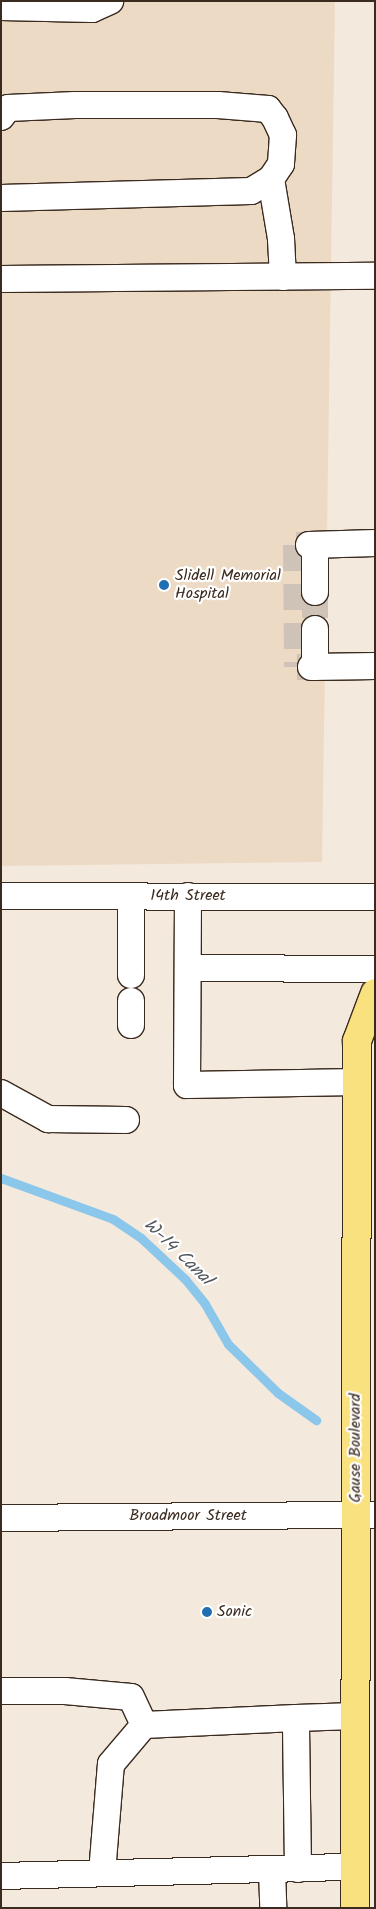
<!DOCTYPE html>
<style>
body{margin:0}
#map{position:relative;width:376px;height:1909px;overflow:hidden;background:#f4e9dd;font-family:Kalam,sans-serif}
div>[style]{position:absolute}
.built>*{inset:0;background:#ecdac5}
.stream>*{height:9px;margin:-4.5px;padding:0 4.5px;transform-origin:4.5px;border-radius:4.5px;background:#8bc6eb}
.minor-tunnel>*{height:26px;margin-top:-13px;transform-origin:0;background:repeating-linear-gradient(90deg,#cfc3b7 0 26px,transparent 0 39px)}
.roads{filter:drop-shadow(1px 0 #3b2a1e) drop-shadow(-1px 0 #3b2a1e) drop-shadow(0 1px #3b2a1e) drop-shadow(0 -1px #3b2a1e)}
.minor>*{height:26px;margin:-13px;padding:0 13px;transform-origin:13px;border-radius:13px;background:#fff}
.major>*{height:28px;margin:-14px;padding:0 14px;transform-origin:14px;border-radius:14px;background:#fae180}
.dots>*{width:14px;height:14px;translate:-50% -50%;box-sizing:border-box;border:2px solid #fff;border-radius:50%}
span{translate:-50% -50%;white-space:nowrap;text-align:center;line-height:1.15;-webkit-text-stroke:4.5px #fff;paint-order:stroke}
.poi-label{font-size:16px;color:#3b2a1e}
.left{translate:0 -50%;text-align:left}
.street-label{font-size:16px;color:#3b2a1e}
.water-label{font-size:18px;color:#53595c;font-style:italic}
.frame{position:absolute;inset:0;border:2px solid #3b2a1e;pointer-events:none}
</style>
<div id="map">
<div class="built">
<div style="clip-path:polygon(1px 1px,335px 1px,322px 862px,1px 866px)"></div>
</div>
<div class="stream">
<div style="left:1px;top:1178px;width:119px;rotate:20.1deg"></div>
<div style="left:113px;top:1219px;width:34px;rotate:34deg"></div>
<div style="left:141px;top:1238px;width:60px;rotate:43deg"></div>
<div style="left:185px;top:1279px;width:32px;rotate:51deg"></div>
<div style="left:205px;top:1304px;width:46px;rotate:60.1deg"></div>
<div style="left:228px;top:1344px;width:70px;rotate:44.4deg"></div>
<div style="left:278px;top:1393px;width:47px;rotate:35.4deg"></div>
</div>
<div class="minor-tunnel">
<div style="left:309px;top:545px;width:13px;rotate:180deg"></div>
<div style="left:296px;top:545px;width:122px;rotate:89.5deg"></div>
<div style="left:297px;top:667px;width:14px"></div>
<div style="left:315px;top:592px;width:37px;rotate:90deg"></div>
</div>
<div class="roads">
<div class="minor">
<div style="left:1px;top:7px;width:91px;rotate:1.3deg"></div>
<div style="left:92px;top:9px;width:20px;rotate:-24deg"></div>
<div style="left:1px;top:117px;width:11px;rotate:-52deg"></div>
<div style="left:8px;top:108px;width:67px;rotate:-2.6deg"></div>
<div style="left:75px;top:105px;width:143px"></div>
<div style="left:218px;top:105px;width:50px;rotate:4.6deg"></div>
<div style="left:268px;top:109px;width:11px;rotate:52deg"></div>
<div style="left:275px;top:118px;width:19px;rotate:65deg"></div>
<div style="left:283px;top:135px;width:29px;rotate:94deg"></div>
<div style="left:281px;top:164px;width:18px;rotate:124deg"></div>
<div style="left:271px;top:179px;width:23px;rotate:149deg"></div>
<div style="left:251px;top:191px;width:250px;rotate:178.4deg"></div>
<div style="left:271px;top:179px;width:61px;rotate:80.5deg"></div>
<div style="left:281px;top:239px;width:38px;rotate:87deg"></div>
<div style="left:1px;top:279px;width:374px;rotate:-0.5deg"></div>
<div style="left:309px;top:545px;width:66px;rotate:-1.7deg"></div>
<div style="left:315px;top:545px;width:47px;rotate:90deg"></div>
<div style="left:315px;top:629px;width:38px;rotate:90deg"></div>
<div style="left:311px;top:667px;width:64px;rotate:-0.9deg"></div>
<div style="left:1px;top:896px;width:374px;rotate:0.2deg"></div>
<div style="left:131px;top:896px;width:79px;rotate:90deg"></div>
<div style="left:188px;top:896px;width:189px;rotate:90.3deg"></div>
<div style="left:187px;top:1085px;width:170px;rotate:-1deg"></div>
<div style="left:188px;top:968px;width:187px;rotate:0.3deg"></div>
<div style="left:131px;top:1001px;width:24px;rotate:90deg"></div>
<div style="left:1px;top:1093px;width:54px;rotate:29deg"></div>
<div style="left:48px;top:1119px;width:78px;rotate:0.7deg"></div>
<div style="left:1px;top:1518px;width:374px;rotate:-0.5deg"></div>
<div style="left:1px;top:1691px;width:64px"></div>
<div style="left:65px;top:1691px;width:66px;rotate:5.2deg"></div>
<div style="left:131px;top:1697px;width:31px;rotate:65deg"></div>
<div style="left:144px;top:1725px;width:152px;rotate:-2.6deg"></div>
<div style="left:298px;top:1869px;width:151px;rotate:-90.8deg"></div>
<div style="left:296px;top:1718px;width:59px;rotate:-1.9deg"></div>
<div style="left:272px;top:1870px;width:38px;rotate:88deg"></div>
<div style="left:102px;top:1873px;width:109px;rotate:-85.3deg"></div>
<div style="left:111px;top:1764px;width:51px;rotate:-49.8deg"></div>
<div style="left:1px;top:1876px;width:354px;rotate:-1.5deg"></div>
</div>
<div class="major">
<div style="left:355px;top:1908px;width:867px;rotate:-89.87deg"></div>
<div style="left:357px;top:1041px;width:51px;rotate:-69.4deg"></div>
</div>
</div>
<div class="dots">
<div style="left:164px;top:585px;background:#1f6fb2"></div>
<div style="left:207px;top:1612px;background:#1f6fb2"></div>
</div>
<div class="poi-label">
<span class="left" style="left:175px;top:585px">Slidell Memorial<br>Hospital</span>
<span class="left" style="left:217px;top:1612px">Sonic</span>
</div>
<div class="street-label">
<span style="left:188px;top:896px">14th Street</span>
<span style="left:356px;top:1448px;rotate:-90deg">Gause Boulevard</span>
<span style="left:188px;top:1516px">Broadmoor Street</span>
</div>
<div class="water-label">
<span style="left:177px;top:1253px;rotate:44deg">W-14 Canal</span>
</div>
<div class="frame"></div>
</div>
